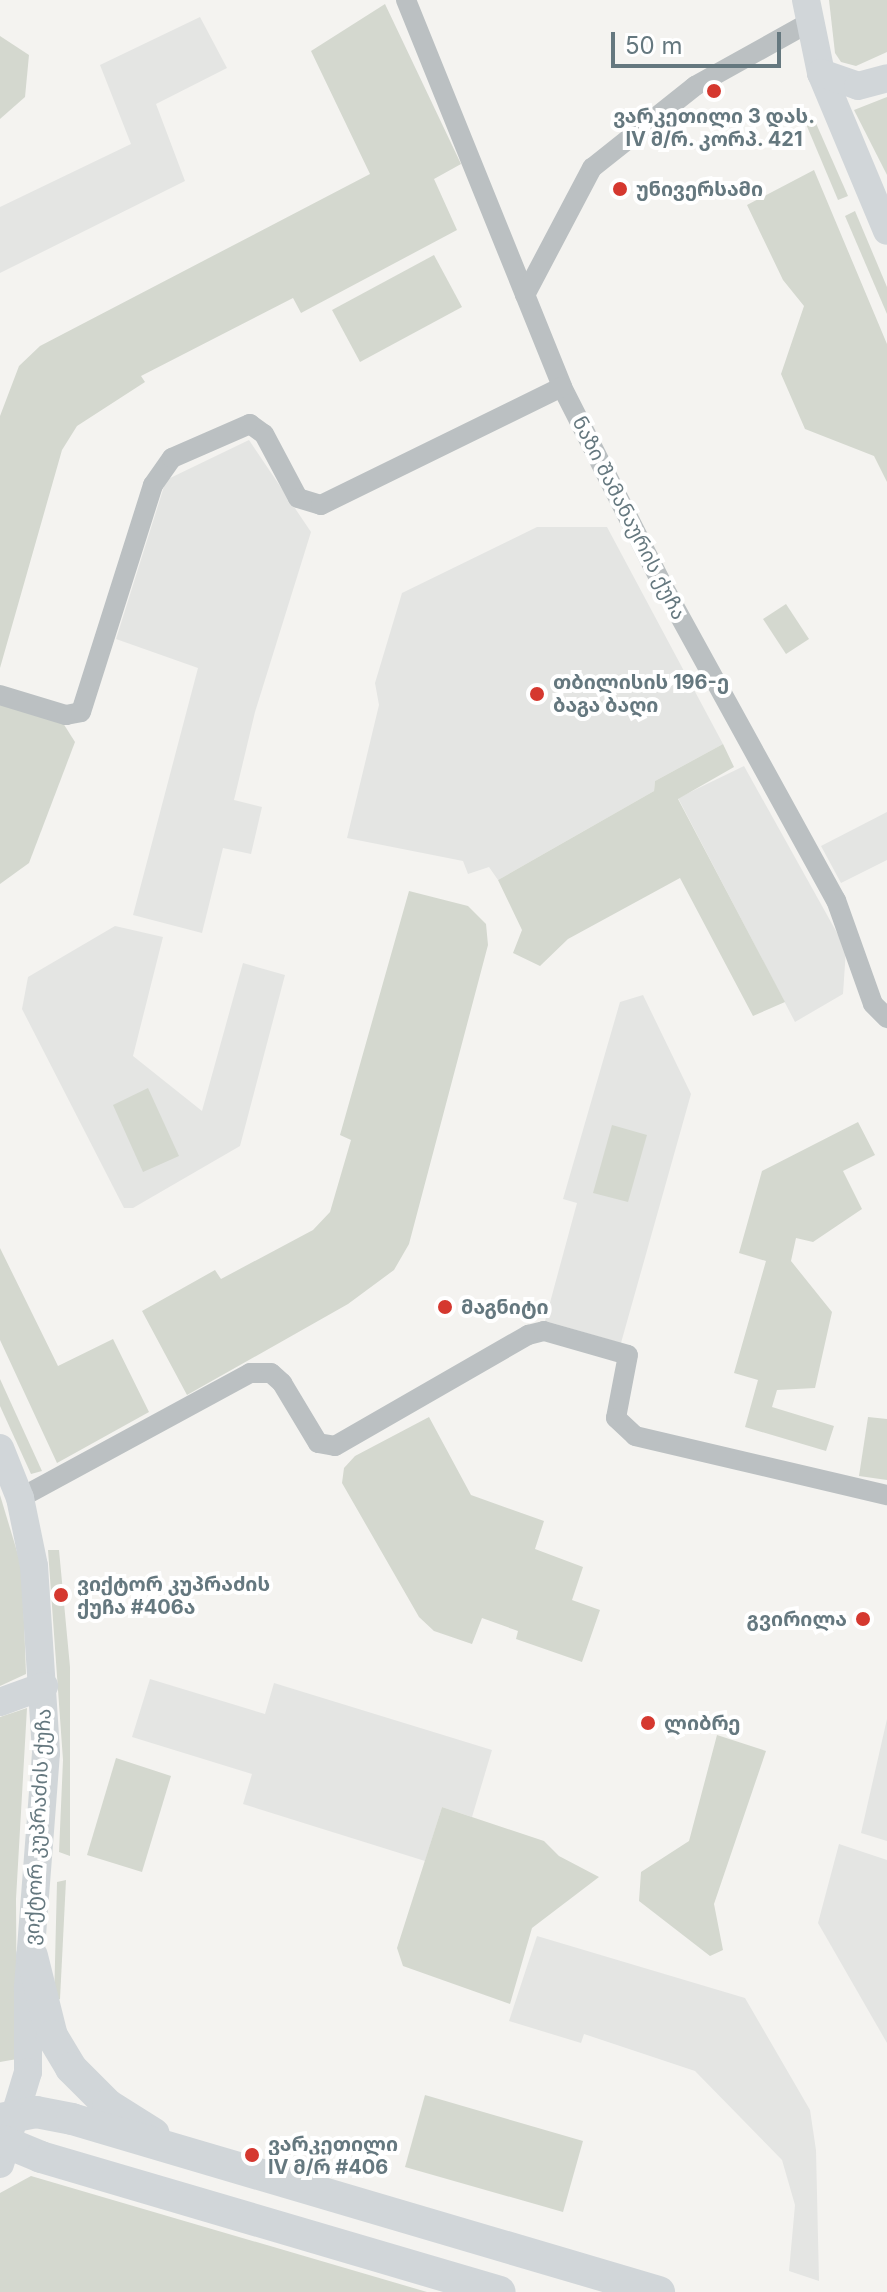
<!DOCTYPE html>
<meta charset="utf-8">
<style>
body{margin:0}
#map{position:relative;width:887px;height:2292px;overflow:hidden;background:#f4f3f0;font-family:Inter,"Noto Sans Georgian",sans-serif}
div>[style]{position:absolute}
.built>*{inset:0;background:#e4e5e3}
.green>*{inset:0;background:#d4d8cf}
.minor>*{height:20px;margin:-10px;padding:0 10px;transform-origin:10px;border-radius:10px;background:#bbc0c2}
.secondary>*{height:28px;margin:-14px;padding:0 14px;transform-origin:14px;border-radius:14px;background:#d1d6d9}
.primary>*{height:32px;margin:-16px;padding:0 16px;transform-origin:16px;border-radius:16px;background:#d1d6d9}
.dots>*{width:22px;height:22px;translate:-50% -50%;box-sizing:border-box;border:4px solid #fff;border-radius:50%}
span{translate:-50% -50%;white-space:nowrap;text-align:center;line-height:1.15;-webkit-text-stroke:8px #fff;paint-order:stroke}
.poi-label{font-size:20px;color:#65787f;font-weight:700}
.left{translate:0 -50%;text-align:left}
.right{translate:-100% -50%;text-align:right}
.street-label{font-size:20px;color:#65787f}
.scale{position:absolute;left:611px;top:32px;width:170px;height:36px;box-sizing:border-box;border:4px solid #65787f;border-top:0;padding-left:10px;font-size:24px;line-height:28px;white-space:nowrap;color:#65787f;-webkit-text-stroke:6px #fff;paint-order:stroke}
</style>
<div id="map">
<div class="built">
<div style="clip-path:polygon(200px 17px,227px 68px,156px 104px,185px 181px,0 273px,0 207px,131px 144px,100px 65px)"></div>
<div style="clip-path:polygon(249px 440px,311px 532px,255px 712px,234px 800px,262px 807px,251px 854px,223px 848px,202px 933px,133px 915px,198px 668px,116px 639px,166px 480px)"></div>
<div style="clip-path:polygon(537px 527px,607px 527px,723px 744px,655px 781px,654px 791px,498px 880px,489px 867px,468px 874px,463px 861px,347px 838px,379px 705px,375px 683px,402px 593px)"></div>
<div style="clip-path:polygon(744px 766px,846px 949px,843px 994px,795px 1022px,678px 798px)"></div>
<div style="clip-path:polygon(887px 812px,887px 860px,841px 883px,821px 846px)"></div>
<div style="clip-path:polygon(115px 926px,163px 937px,133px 1056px,202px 1111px,243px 963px,285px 975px,240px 1146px,133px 1208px,124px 1208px,22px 1009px,28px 977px)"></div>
<div style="clip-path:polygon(643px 995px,691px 1094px,621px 1343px,545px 1321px,577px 1203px,563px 1199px,620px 1002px)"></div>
<div style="clip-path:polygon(150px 1679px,265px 1714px,274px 1683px,492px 1750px,472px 1817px,442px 1807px,425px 1861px,243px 1804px,252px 1774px,132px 1737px)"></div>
<div style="clip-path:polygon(887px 1719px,887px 1841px,861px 1833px)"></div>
<div style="clip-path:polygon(839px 1844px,887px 1860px,887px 2043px,818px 1923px)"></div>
<div style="clip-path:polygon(537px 1936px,745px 1998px,810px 2110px,816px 2150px,819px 2281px,789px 2271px,795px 2205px,782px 2160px,695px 2071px,584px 2034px,581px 2043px,509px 2021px)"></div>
</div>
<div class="green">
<div style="clip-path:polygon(829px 0,887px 0,887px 52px,856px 66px,841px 62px,835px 53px)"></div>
<div style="clip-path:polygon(385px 4px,461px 164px,434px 179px,457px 230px,301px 313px,293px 298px,141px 376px,145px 382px,77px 426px,62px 450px,0 668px,0 416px,19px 366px,40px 346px,370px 174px,311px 51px)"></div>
<div style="clip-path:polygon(0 36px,29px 55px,25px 97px,0 119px)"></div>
<div style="clip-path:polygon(887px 97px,887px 175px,854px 110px)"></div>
<div style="clip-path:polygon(815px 121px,848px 196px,838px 200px,806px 124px)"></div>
<div style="clip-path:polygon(814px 170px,887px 344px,887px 482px,874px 456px,805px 429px,781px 374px,804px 306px,783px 280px,747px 205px)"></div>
<div style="clip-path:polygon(855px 211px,887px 287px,887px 314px,845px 216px)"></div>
<div style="clip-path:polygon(434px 255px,462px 307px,360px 362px,332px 310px)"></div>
<div style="clip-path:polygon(786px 604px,809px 639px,786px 654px,763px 619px)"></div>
<div style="clip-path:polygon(0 702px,63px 723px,75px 742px,29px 863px,0 884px)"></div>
<div style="clip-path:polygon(723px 744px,734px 767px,678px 799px,785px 1002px,753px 1016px,680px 878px,568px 939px,540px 966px,513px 953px,522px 930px,498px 880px,654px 791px,655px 781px)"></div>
<div style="clip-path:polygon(409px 891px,468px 906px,486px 924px,488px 945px,409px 1244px,394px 1270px,348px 1304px,187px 1395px,142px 1311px,215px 1270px,221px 1279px,313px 1230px,330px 1212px,351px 1140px,340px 1135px)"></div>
<div style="clip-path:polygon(148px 1088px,179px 1156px,143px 1172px,113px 1105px)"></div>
<div style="clip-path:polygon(858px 1122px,875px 1155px,843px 1171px,862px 1209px,813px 1242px,796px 1238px,791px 1261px,832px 1312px,815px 1388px,777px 1390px,772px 1407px,834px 1426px,826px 1451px,745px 1427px,758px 1380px,734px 1373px,766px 1261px,739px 1253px,762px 1171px)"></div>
<div style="clip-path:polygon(612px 1125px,647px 1135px,628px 1202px,593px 1193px)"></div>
<div style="clip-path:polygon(0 1248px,58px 1366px,113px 1339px,149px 1412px,57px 1463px,0 1340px)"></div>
<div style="clip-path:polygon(0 1379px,42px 1471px,31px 1474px,0 1406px)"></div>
<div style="clip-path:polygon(429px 1417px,471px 1495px,544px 1521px,535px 1549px,583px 1567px,572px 1600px,600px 1610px,582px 1662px,516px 1639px,518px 1631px,482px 1618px,472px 1644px,434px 1631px,419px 1617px,342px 1483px,344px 1468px,355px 1456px)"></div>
<div style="clip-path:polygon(868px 1417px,887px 1419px,887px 1480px,859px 1476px)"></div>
<div style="clip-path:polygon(0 1495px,22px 1568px,26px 1674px,0 1686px)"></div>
<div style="clip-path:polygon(48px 1550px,59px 1550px,70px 1667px,70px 1856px,59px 1852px,63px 1760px)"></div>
<div style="clip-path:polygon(27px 1708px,16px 1899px,17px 2059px,0 2062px,0 1717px)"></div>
<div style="clip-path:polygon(717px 1735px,766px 1751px,714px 1904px,723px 1950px,710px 1956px,639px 1901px,641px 1872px,689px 1841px)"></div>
<div style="clip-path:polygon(116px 1758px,171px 1776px,142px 1872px,87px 1855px)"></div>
<div style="clip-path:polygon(442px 1807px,544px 1841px,559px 1856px,599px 1877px,532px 1928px,510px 2004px,403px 1966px,397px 1948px)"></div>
<div style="clip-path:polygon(66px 1880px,60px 1999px,54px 2002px,57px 1882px)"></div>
<div style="clip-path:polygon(425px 2095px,583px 2141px,563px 2212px,405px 2167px)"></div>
<div style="clip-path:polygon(31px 2176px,427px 2292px,0 2292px,0 2193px)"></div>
</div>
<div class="minor">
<div style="left:406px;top:0;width:417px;rotate:68deg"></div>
<div style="left:562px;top:387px;width:221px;rotate:63.1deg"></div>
<div style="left:662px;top:584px;width:361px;rotate:61.2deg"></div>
<div style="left:836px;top:900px;width:110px;rotate:70.4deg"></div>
<div style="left:873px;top:1004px;width:20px;rotate:45deg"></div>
<div style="left:525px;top:295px;width:144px;rotate:-62.2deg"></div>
<div style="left:592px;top:168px;width:132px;rotate:-38.5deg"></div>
<div style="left:695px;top:86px;width:129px;rotate:-29.1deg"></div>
<div style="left:0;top:695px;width:69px;rotate:16.9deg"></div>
<div style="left:66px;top:715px;width:15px;rotate:-11deg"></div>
<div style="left:81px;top:712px;width:238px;rotate:-72.4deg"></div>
<div style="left:153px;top:485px;width:33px;rotate:-55deg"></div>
<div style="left:172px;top:458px;width:85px;rotate:-23.6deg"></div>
<div style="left:250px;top:424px;width:17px;rotate:36deg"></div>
<div style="left:264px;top:434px;width:72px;rotate:62deg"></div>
<div style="left:298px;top:498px;width:24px;rotate:17deg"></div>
<div style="left:321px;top:505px;width:268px;rotate:-26.1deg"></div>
<div style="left:20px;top:1498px;width:262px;rotate:-28.5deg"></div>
<div style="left:250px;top:1373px;width:21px"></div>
<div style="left:271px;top:1373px;width:15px;rotate:42deg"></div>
<div style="left:282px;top:1383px;width:70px;rotate:59deg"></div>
<div style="left:318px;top:1443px;width:17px;rotate:10deg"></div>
<div style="left:335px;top:1446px;width:223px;rotate:-29.9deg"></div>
<div style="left:528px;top:1335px;width:16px;rotate:-14deg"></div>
<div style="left:544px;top:1331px;width:87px;rotate:15.9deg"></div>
<div style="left:628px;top:1355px;width:64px;rotate:100.8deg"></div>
<div style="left:616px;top:1418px;width:26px;rotate:43deg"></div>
<div style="left:635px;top:1436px;width:259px;rotate:13.2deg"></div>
</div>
<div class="secondary">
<div style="left:806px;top:0;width:75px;rotate:78.4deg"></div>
<div style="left:821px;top:73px;width:171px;rotate:67.3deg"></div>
<div style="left:821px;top:73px;width:39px;rotate:19deg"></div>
<div style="left:858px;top:86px;width:30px;rotate:-15deg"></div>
<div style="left:0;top:1448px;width:54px;rotate:68.2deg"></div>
<div style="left:20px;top:1498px;width:69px;rotate:78.4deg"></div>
<div style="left:34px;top:1566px;width:187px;rotate:86.3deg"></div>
<div style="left:46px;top:1753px;width:237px;rotate:94.4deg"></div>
<div style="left:28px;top:1989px;width:83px;rotate:90deg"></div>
<div style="left:28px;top:2072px;width:96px;rotate:106.9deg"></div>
<div style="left:0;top:1702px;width:47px;rotate:-20deg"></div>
</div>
<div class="primary">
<div style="left:32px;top:1956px;width:82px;rotate:76deg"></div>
<div style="left:52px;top:2036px;width:37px;rotate:59deg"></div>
<div style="left:71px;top:2068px;width:52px;rotate:45deg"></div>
<div style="left:108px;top:2105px;width:54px;rotate:32.2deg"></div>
<div style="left:0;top:2119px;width:37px;rotate:-11deg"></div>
<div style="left:36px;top:2112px;width:37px;rotate:11deg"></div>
<div style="left:72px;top:2119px;width:612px;rotate:16.42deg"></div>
<div style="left:0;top:2140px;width:44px;rotate:22.5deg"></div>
<div style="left:41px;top:2157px;width:478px;rotate:16.4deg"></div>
</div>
<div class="dots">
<div style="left:714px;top:91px;background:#d5382f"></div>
<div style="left:620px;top:189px;background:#d5382f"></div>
<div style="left:537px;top:694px;background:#d5382f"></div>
<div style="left:445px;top:1307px;background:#d5382f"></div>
<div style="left:61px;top:1595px;background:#d5382f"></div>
<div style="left:863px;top:1619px;background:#d5382f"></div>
<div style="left:648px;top:1723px;background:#d5382f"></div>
<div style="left:252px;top:2155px;background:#d5382f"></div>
</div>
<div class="poi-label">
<span style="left:714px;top:128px">ვარკეთილი 3 დას.<br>IV მ/რ. კორპ. 421</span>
<span class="left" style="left:636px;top:189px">უნივერსამი</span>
<span class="left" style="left:553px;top:694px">თბილისის 196-ე<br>ბაგა ბაღი</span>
<span class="left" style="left:461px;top:1307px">მაგნიტი</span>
<span class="left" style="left:77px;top:1596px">ვიქტორ კუპრაძის<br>ქუჩა #406ა</span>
<span class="right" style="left:847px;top:1619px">გვირილა</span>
<span class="left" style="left:664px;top:1723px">ლიბრე</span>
<span class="left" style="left:268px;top:2156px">ვარკეთილი<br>IV მ/რ #406</span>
</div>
<div class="street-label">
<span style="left:629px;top:518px;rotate:63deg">ნაზი შამანაურის ქუჩა</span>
<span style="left:38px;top:1827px;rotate:-87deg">ვიქტორ კუპრაძის ქუჩა</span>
</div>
<div class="scale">50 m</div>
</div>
